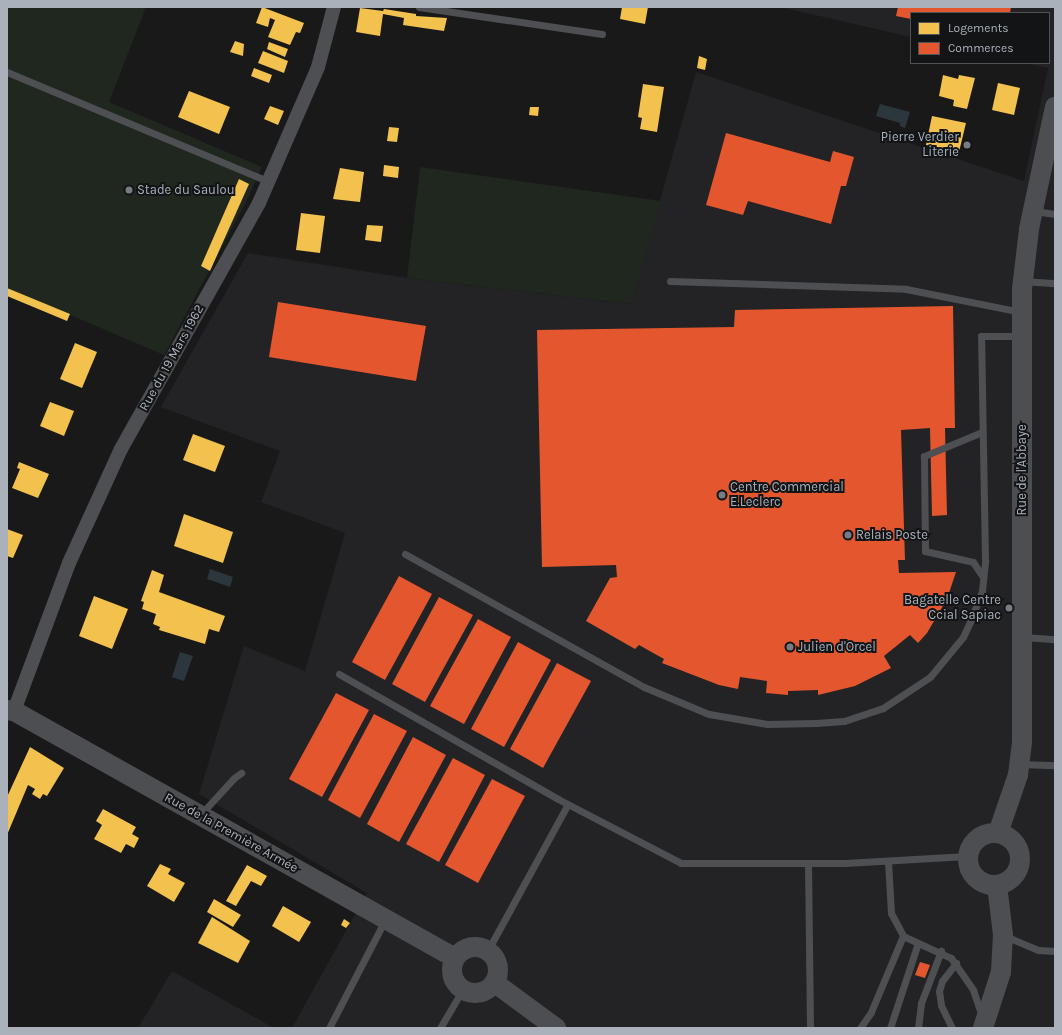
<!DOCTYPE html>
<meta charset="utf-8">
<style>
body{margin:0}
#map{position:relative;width:1062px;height:1035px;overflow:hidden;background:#19191a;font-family:Karla,sans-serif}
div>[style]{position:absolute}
.built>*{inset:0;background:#232326}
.green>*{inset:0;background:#1f271f}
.water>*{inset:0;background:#2b373d}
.homes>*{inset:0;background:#f2c14e}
.shops>*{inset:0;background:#e4572e}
.lane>*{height:7px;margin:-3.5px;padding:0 3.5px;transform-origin:3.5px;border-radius:3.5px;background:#4d4f53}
.street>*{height:14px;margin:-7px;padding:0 7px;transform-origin:7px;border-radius:7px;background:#4d4f53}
.secondary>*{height:20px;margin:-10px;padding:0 10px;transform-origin:10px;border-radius:10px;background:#4c4e51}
.secondary>.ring{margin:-10px;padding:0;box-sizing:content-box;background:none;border:20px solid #4c4e51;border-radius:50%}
.dots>*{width:11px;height:11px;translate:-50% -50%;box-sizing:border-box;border:2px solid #131416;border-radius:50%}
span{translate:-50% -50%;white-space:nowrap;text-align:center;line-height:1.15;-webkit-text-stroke:4px #131416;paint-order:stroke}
.poi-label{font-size:13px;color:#aab1bb}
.right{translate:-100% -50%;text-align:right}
.left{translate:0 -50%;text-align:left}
.street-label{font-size:13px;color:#aab1bb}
.frame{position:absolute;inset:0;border:8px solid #aab1bb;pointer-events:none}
.legend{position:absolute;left:910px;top:12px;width:140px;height:52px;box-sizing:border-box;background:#131416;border:1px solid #4f5358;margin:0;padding:5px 7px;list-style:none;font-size:12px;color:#aab1bb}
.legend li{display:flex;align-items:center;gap:8px;height:20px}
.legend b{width:20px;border:1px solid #4f5358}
</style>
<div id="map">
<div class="built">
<div style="clip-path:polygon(780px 7px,1055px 7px,1055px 1028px,292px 1028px,367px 893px,199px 794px,244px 646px,305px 671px,345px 533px,261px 502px,280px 451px,161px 407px,248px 253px,407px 278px,631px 304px,696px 72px,1024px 181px,1048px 68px,1025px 63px,1049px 63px,1049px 13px,911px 13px,911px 37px)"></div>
<div style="clip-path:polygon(172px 971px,274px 1028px,138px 1028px)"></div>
</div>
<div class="green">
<div style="clip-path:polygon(7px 7px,146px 7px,109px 102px,262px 167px,245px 204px,164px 355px,7px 288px)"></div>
<div style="clip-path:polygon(420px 167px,661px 201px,631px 304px,407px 278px)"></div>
</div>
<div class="water">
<div style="clip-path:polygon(880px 104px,910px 112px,905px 128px,900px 126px,900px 123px,876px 116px)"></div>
<div style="clip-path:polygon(210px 569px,233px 577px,230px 587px,207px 579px)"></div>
<div style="clip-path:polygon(180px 652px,193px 656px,184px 681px,172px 677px)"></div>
</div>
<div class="homes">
<div style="clip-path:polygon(262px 7px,304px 23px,300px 33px,296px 32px,290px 45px,268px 37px,275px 20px,270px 18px,268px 27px,256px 23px)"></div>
<div style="clip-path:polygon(622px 7px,648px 7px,645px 24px,620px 19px)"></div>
<div style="clip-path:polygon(360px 8px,383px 11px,384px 9px,416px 14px,416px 16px,447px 18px,444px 31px,403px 25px,404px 18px,383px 14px,380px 36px,356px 32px)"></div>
<div style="clip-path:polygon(235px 41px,244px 44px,243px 56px,230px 52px)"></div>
<div style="clip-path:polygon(269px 42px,288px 49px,285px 57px,267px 49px)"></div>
<div style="clip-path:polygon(263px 51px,288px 61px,284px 73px,258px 63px)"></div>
<div style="clip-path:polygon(699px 56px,707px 59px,705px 70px,697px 68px)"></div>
<div style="clip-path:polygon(254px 68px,272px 75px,269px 83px,251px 76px)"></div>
<div style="clip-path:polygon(943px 75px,958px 79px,959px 75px,975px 78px,967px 109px,953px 106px,954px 100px,939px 96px)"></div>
<div style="clip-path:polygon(998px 83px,1020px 88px,1014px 115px,992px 110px)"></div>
<div style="clip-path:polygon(643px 84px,664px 87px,657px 132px,640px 129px,642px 118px,638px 117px)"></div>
<div style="clip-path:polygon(189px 91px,230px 107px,219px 134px,178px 117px)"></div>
<div style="clip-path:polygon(270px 106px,284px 111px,278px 125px,264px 119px)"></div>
<div style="clip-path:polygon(530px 107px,539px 107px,538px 116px,529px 115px)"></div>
<div style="clip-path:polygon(932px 116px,966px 123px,959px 152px,926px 145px)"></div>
<div style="clip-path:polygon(389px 127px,399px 128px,397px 142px,387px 141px)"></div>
<div style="clip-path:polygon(384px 165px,399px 167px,398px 178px,383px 176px)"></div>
<div style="clip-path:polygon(340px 168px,364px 172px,360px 202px,333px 199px)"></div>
<div style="clip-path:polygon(239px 179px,249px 184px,210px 271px,201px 266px)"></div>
<div style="clip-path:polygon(301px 213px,325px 216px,320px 253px,296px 250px)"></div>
<div style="clip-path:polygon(367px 225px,383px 226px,381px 242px,365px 240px)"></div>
<div style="clip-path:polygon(7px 288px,70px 314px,67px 321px,7px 296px)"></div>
<div style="clip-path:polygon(75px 343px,97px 352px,82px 388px,60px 379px)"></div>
<div style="clip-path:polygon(50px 402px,74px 411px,64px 436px,40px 426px)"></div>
<div style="clip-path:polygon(193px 434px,225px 446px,215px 472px,183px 460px)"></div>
<div style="clip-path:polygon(19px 462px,49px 474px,38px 498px,12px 488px,20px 469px,17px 468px)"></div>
<div style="clip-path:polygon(184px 514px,233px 532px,223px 563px,174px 546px)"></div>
<div style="clip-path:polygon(7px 529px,23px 535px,13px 558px,7px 556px)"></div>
<div style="clip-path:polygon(152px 570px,164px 575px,159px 592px,225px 616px,219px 632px,209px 629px,205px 644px,159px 630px,160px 627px,153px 624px,156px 614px,142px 609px,144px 602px,141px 601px)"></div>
<div style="clip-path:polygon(94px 596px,128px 609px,112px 649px,79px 636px)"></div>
<div style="clip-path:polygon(30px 747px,64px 768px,47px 796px,43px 794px,40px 799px,32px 794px,35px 789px,28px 785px,7px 835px,7px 797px)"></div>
<div style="clip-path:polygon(103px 809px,136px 827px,132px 834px,139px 838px,134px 848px,126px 844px,121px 853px,94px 839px,102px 825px,96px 821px)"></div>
<div style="clip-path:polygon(160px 864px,171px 869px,168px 874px,185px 883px,174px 902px,147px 886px)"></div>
<div style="clip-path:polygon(247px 865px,267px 876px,261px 886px,251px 881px,236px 906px,226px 901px)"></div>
<div style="clip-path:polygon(214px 899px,241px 915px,233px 927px,207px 912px)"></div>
<div style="clip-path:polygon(283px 906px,311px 922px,299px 942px,272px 926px)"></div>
<div style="clip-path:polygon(212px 917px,250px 941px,238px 963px,198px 943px)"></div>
<div style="clip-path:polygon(344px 919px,350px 923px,346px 928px,341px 925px)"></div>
</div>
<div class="shops">
<div style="clip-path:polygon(898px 7px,1011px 7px,1010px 13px,911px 13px,911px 19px,896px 16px)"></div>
<div style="clip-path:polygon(726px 133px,830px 162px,833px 151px,854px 157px,846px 186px,841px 186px,831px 224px,748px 201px,743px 215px,706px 205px)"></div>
<div style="clip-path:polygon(278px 302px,426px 326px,416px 381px,269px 357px)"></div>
<div style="clip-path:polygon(953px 306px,955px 428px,945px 428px,947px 515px,932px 516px,930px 428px,901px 430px,905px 560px,898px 560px,899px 573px,956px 572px,947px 599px,927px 633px,918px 643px,910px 635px,884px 656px,891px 668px,855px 686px,818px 695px,818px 690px,788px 691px,788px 695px,766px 693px,767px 681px,740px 677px,738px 689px,719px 685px,662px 663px,664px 659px,639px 645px,635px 649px,586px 621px,610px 578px,617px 577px,616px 565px,542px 567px,537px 330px,734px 327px,735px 310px)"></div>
<div style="clip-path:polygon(399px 576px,432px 594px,385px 680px,352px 662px)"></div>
<div style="clip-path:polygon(439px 597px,473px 615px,425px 702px,392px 684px)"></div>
<div style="clip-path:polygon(478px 619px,511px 637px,464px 724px,430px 706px)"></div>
<div style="clip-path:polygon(518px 642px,551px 660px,504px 747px,471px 729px)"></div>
<div style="clip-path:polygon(557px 663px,591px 681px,543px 768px,510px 749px)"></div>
<div style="clip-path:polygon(336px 693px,369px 710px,322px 797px,289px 779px)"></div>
<div style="clip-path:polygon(374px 714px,407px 731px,360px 818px,328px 800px)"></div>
<div style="clip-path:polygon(413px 737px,446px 755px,399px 842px,367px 824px)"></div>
<div style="clip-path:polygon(453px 758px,485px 775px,439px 862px,406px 844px)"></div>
<div style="clip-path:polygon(492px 779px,525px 796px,478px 883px,445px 865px)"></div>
<div style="clip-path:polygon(920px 962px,930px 965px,925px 978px,915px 975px)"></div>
</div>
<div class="lane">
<div style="left:419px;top:7px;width:185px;rotate:8.4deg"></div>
<div style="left:7px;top:72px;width:283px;rotate:22.7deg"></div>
<div style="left:1034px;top:211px;width:21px;rotate:8deg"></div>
<div style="left:670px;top:281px;width:236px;rotate:1.9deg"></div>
<div style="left:906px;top:289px;width:117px;rotate:11.3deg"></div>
<div style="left:1023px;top:281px;width:32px;rotate:4deg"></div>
<div style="left:982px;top:432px;width:63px;rotate:157.5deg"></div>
<div style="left:924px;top:456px;width:95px;rotate:89.4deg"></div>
<div style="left:925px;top:551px;width:49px;rotate:12.9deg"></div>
<div style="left:973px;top:562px;width:18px;rotate:56deg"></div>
<div style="left:405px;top:554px;width:274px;rotate:29.1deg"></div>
<div style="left:644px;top:687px;width:70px;rotate:22.6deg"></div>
<div style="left:709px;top:714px;width:59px;rotate:9.8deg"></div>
<div style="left:767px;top:724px;width:49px;rotate:-1.2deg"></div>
<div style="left:816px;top:723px;width:28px;rotate:-4deg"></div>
<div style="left:844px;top:721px;width:41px;rotate:-18.4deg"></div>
<div style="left:883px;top:708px;width:56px;rotate:-33.4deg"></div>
<div style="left:930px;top:677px;width:52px;rotate:-50.5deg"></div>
<div style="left:963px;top:637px;width:17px;rotate:-65deg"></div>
<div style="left:970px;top:622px;width:33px;rotate:-69deg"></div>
<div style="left:982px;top:591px;width:31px;rotate:-84deg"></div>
<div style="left:985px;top:560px;width:224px;rotate:-91deg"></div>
<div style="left:981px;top:336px;width:40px"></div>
<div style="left:1023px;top:637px;width:32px;rotate:4deg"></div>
<div style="left:339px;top:674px;width:252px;rotate:29.7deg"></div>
<div style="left:558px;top:799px;width:139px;rotate:27.5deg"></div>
<div style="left:681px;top:863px;width:164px"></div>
<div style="left:845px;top:863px;width:122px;rotate:-3.3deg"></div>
<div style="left:1020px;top:764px;width:35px;rotate:2deg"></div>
<div style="left:201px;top:814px;width:49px;rotate:-47.5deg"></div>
<div style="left:234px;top:778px;width:9px;rotate:-36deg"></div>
<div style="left:888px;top:861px;width:52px;rotate:86.7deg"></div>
<div style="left:891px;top:913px;width:26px;rotate:62deg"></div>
<div style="left:903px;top:936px;width:53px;rotate:24.6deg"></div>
<div style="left:951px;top:958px;width:39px;rotate:55deg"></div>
<div style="left:973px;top:990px;width:28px;rotate:71deg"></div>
<div style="left:808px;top:863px;width:165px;rotate:89.3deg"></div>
<div style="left:1005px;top:936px;width:36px;rotate:23deg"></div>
<div style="left:1038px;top:950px;width:17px;rotate:3deg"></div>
<div style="left:488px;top:950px;width:166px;rotate:-61.3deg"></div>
<div style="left:329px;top:1028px;width:122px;rotate:-62.6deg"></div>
<div style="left:440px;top:1028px;width:45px;rotate:-59.5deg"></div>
<div style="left:860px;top:1028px;width:19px;rotate:-55deg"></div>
<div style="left:871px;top:1012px;width:82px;rotate:-67.2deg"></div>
<div style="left:890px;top:1028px;width:89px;rotate:-71.8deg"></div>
<div style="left:918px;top:1028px;width:25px;rotate:-83deg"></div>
<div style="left:921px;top:1003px;width:56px;rotate:-69deg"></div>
<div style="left:952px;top:1028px;width:25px;rotate:-116deg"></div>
<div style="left:941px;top:1005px;width:14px;rotate:-98deg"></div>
<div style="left:939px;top:991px;width:10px;rotate:-73deg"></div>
<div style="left:942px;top:981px;width:23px;rotate:-52deg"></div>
</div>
<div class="street">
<div style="left:14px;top:711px;width:158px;rotate:-69.6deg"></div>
<div style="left:69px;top:563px;width:125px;rotate:-65.5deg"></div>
<div style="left:121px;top:449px;width:282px;rotate:-60.7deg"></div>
<div style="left:259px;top:203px;width:148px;rotate:-66.5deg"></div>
<div style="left:318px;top:67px;width:62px;rotate:-75.1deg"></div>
</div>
<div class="secondary">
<div style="left:7px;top:710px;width:7px;rotate:8deg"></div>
<div style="left:14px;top:711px;width:505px;rotate:29.25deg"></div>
<div class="ring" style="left:968px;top:833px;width:32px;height:32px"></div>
<div style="left:998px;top:833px;width:61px;rotate:-71deg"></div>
<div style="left:1018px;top:775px;width:34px;rotate:-83deg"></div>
<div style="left:1022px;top:741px;width:452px;rotate:-90deg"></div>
<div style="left:1022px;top:289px;width:60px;rotate:-83.3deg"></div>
<div style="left:1029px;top:229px;width:125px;rotate:-78deg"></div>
<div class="ring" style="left:452px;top:947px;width:26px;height:26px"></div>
<div style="left:495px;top:983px;width:76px;rotate:36.4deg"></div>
<div style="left:983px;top:1028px;width:59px;rotate:-72.2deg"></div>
<div style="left:1001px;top:972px;width:37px;rotate:-87deg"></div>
<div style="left:1003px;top:935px;width:50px;rotate:-96.8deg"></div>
</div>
<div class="dots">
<div style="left:967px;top:145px;background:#777c83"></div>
<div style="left:129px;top:190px;background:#777c83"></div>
<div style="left:722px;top:495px;background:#777c83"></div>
<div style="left:848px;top:535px;background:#777c83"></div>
<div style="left:1009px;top:608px;background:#777c83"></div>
<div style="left:790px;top:647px;background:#777c83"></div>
</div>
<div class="poi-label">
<span class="right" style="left:959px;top:145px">Pierre Verdier<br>Literie</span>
<span class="left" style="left:137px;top:190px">Stade du Saulou</span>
<span class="left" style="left:730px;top:495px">Centre Commercial<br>E.Leclerc</span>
<span class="left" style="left:856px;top:535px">Relais Poste</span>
<span class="right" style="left:1001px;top:608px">Bagatelle Centre<br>Ccial Sapiac</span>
<span class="left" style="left:798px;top:647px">Julien d'Orcel</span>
</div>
<div class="street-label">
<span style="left:172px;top:358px;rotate:-61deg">Rue du 19 Mars 1962</span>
<span style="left:1022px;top:470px;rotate:-90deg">Rue de l'Abbaye</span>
<span style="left:231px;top:833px;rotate:29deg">Rue de la Première Armée</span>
</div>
<div class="frame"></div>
<ul class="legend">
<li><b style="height:11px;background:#f2c14e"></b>Logements</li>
<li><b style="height:11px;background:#e4572e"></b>Commerces</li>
</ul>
</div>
